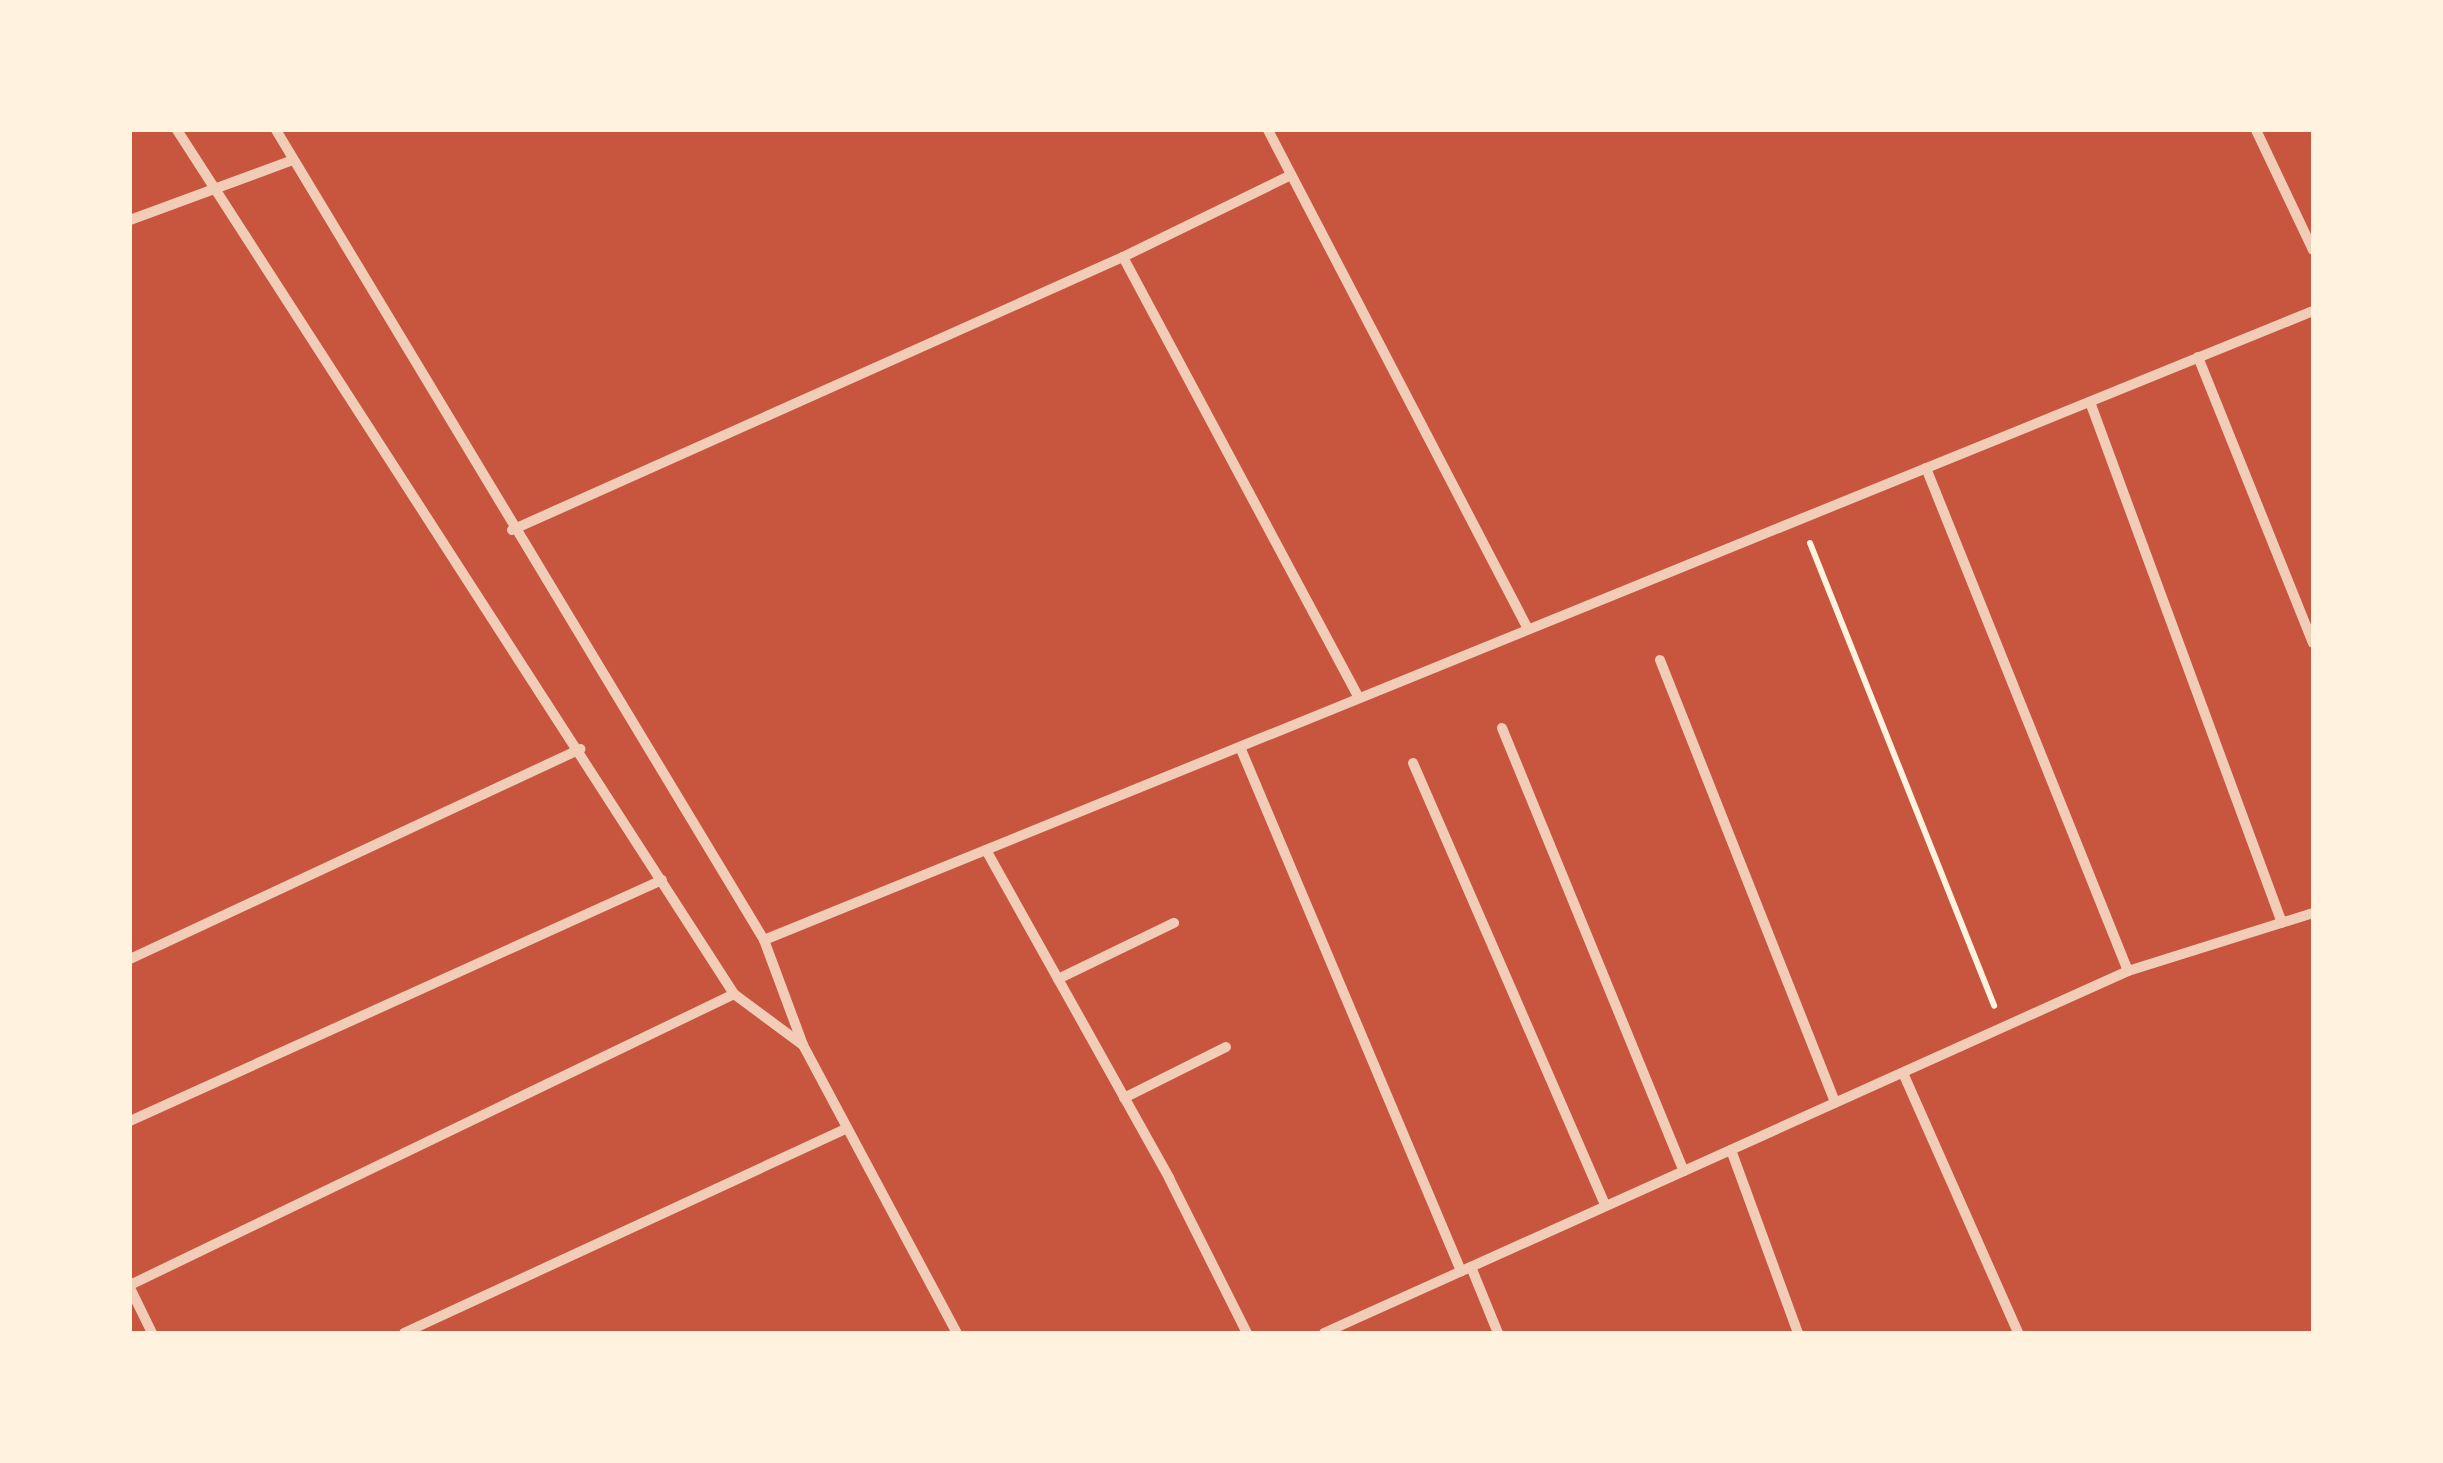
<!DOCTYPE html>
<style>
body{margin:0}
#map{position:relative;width:2443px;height:1463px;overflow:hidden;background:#c8553d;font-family:"Alegreya Sans",sans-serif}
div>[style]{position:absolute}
.path>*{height:6px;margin:-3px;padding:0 3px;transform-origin:3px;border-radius:3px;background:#fff3e0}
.minor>*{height:10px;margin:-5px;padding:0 5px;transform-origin:5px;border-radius:5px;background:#f1ccb7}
span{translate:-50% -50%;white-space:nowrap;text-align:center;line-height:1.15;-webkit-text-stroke:10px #fff3e0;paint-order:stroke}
.frame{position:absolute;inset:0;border:132px solid #fff3e0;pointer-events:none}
</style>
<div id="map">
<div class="path">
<div style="left:1810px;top:543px;width:498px;rotate:68.3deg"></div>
</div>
<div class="minor">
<div style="left:177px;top:130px;width:1028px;rotate:57.19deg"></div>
<div style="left:734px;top:994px;width:86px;rotate:36.5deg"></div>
<div style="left:276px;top:130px;width:946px;rotate:58.93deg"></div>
<div style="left:764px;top:940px;width:112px;rotate:69.6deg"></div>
<div style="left:803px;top:1045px;width:327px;rotate:61.9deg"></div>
<div style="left:1268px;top:130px;width:563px;rotate:62.48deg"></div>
<div style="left:2256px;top:130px;width:133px;rotate:64.6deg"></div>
<div style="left:130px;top:220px;width:174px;rotate:-20.2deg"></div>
<div style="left:1123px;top:257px;width:187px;rotate:-26deg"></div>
<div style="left:2198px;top:357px;width:308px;rotate:68.1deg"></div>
<div style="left:2090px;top:402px;width:555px;rotate:69.77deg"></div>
<div style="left:1926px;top:468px;width:542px;rotate:68.12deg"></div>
<div style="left:512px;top:530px;width:669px;rotate:-24.08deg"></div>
<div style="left:1123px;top:257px;width:500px;rotate:61.85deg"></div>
<div style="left:1660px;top:660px;width:476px;rotate:68.4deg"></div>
<div style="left:1502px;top:728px;width:479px;rotate:67.7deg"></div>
<div style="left:1240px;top:747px;width:569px;rotate:67.13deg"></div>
<div style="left:1413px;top:763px;width:483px;rotate:66.5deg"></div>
<div style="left:986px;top:850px;width:376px;rotate:60.8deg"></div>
<div style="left:1169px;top:1178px;width:174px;rotate:63.3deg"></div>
<div style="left:764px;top:940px;width:1672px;rotate:-22.1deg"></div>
<div style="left:130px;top:959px;width:497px;rotate:-25deg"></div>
<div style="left:1058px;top:979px;width:129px;rotate:-25.8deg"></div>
<div style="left:1903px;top:1073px;width:284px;rotate:66.1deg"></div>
<div style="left:1124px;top:1098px;width:114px;rotate:-26.6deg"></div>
<div style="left:130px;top:1121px;width:584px;rotate:-24.37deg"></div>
<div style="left:1731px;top:1150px;width:195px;rotate:69.9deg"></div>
<div style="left:1471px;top:1267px;width:71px;rotate:67.8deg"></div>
<div style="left:130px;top:1285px;width:670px;rotate:-25.72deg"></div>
<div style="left:130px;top:1288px;width:50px;rotate:63.9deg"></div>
<div style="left:404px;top:1333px;width:488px;rotate:-24.8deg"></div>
<div style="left:1324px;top:1333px;width:882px;rotate:-24.24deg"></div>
<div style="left:2128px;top:971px;width:194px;rotate:-17.4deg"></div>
</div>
<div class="frame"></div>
</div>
